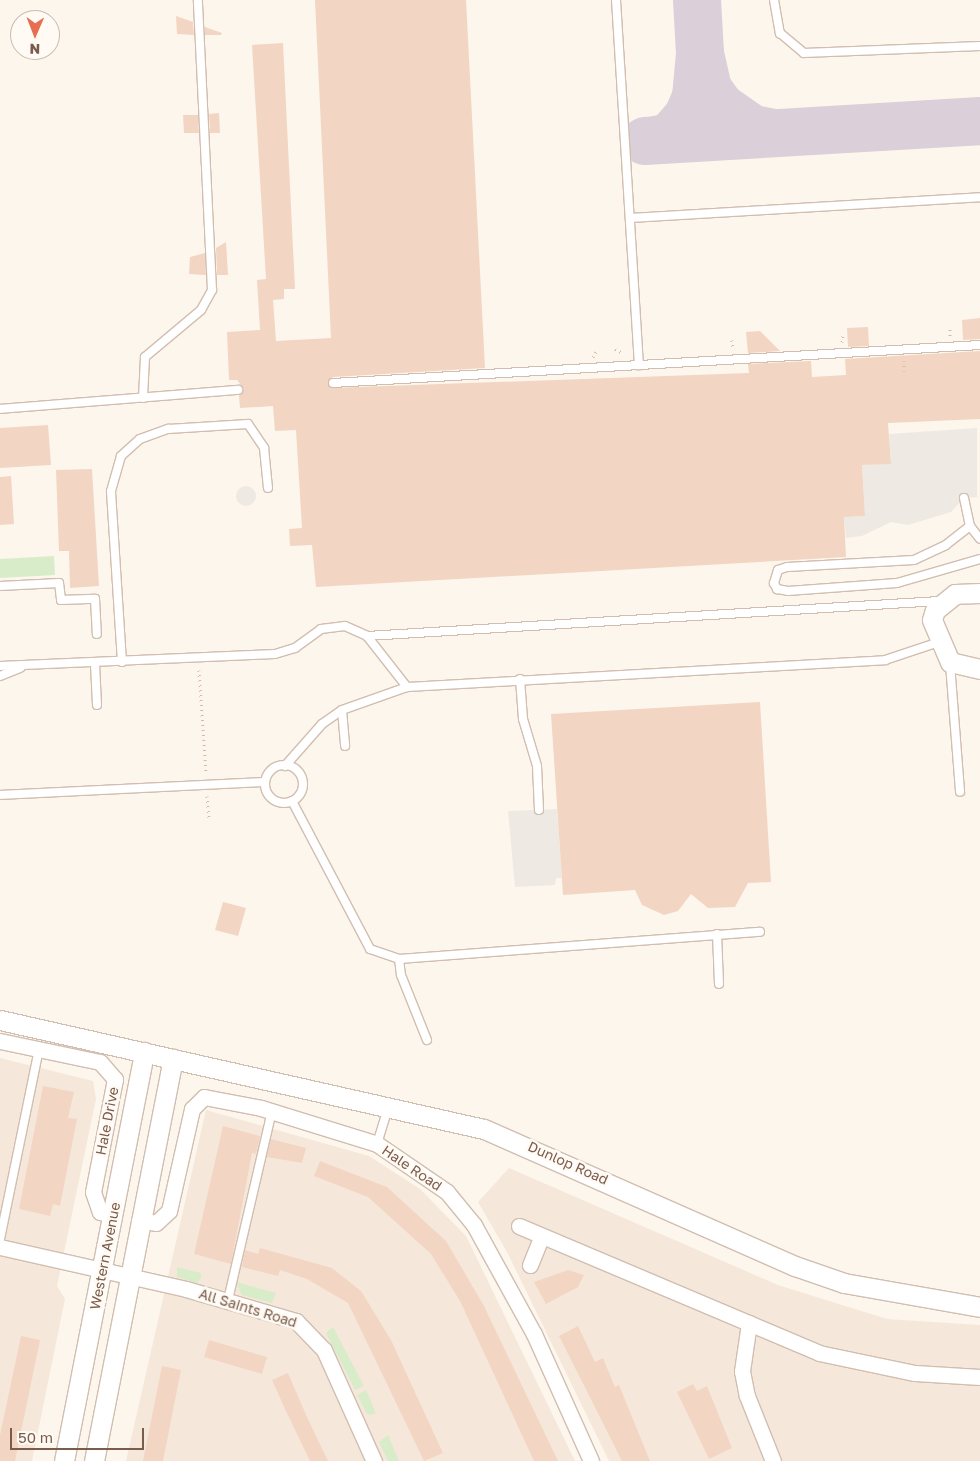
<!DOCTYPE html>
<style>
body{margin:0}
#map{position:relative;width:980px;height:1461px;overflow:hidden;background:#fdf6ec;font-family:"Golos Text",sans-serif}
div>[style]{position:absolute}
.residential>*{inset:0;background:#f5e8da}
.industrial>*{inset:0;background:#efe9e4}
.round{border-radius:50%}
.green>*{inset:0;background:#d8ecc9}
.taxiway>*{height:48px;margin:-24px;padding:0 24px;transform-origin:24px;border-radius:24px;background:#dbcfda}
.building>*{inset:0;background:#f3d5c3}
.path>*{height:3px;margin-top:-1.5px;transform-origin:0;background:repeating-linear-gradient(90deg,#d9b8a5 0 1px,transparent 0 5px)}
.roads{filter:drop-shadow(1px 0 #d1beb0) drop-shadow(-1px 0 #d1beb0) drop-shadow(0 1px #d1beb0) drop-shadow(0 -1px #d1beb0)}
.service>*{height:8px;margin:-4px;padding:0 4px;transform-origin:4px;border-radius:4px;background:#fff}
.service>.ring{margin:-4px;padding:0;box-sizing:content-box;background:none;border:8px solid #fff;border-radius:50%}
.minor>*{height:15px;margin:-7.5px;padding:0 7.5px;transform-origin:7.5px;border-radius:7.5px;background:#fff}
.tertiary>*{height:19px;margin:-9.5px;padding:0 9.5px;transform-origin:9.5px;border-radius:9.5px;background:#fff}
span{translate:-50% -50%;white-space:nowrap;text-align:center;line-height:1.15;-webkit-text-stroke:5px #fffaf3;paint-order:stroke}
.street-label{font-size:14px;color:#7a5c4d}
.north{position:absolute;left:10px;top:10px;width:50px;height:50px;box-sizing:border-box;background:#fffaf3;border:1px solid #cabbb1;border-radius:50%;rotate:181deg;font-size:14px;font-weight:700;line-height:20px;text-align:center;color:#7a5c4d}
.north::after{content:'';display:block;margin:auto;width:18px;height:22px;background:#e76f51;clip-path:polygon(50% 0,100% 100%,50% 72%,0 100%)}
.scale{position:absolute;left:10px;top:1428px;width:134px;height:22px;box-sizing:border-box;border:2px solid #7a5c4d;border-top:0;padding-left:6px;font-size:15px;line-height:18px;white-space:nowrap;color:#7a5c4d;-webkit-text-stroke:4px #fffaf3;paint-order:stroke}
</style>
<div id="map">
<div class="residential">
<div style="clip-path:polygon(0 1058px,93px 1081px,96px 1099px,57px 1286px,65px 1299px,32px 1461px,0 1461px)"></div>
<div style="clip-path:polygon(206px 1110px,369px 1156px,420px 1189px,466px 1236px,575px 1461px,126px 1461px)"></div>
<div style="clip-path:polygon(509px 1168px,778px 1285px,887px 1319px,980px 1325px,980px 1461px,609px 1461px,507px 1252px,478px 1202px)"></div>
</div>
<div class="industrial">
<div style="clip-path:polygon(977px 428px,977px 497px,964px 498px,951px 512px,908px 525px,891px 522px,862px 536px,846px 538px,844px 517px,865px 516px,862px 465px,891px 463px,889px 434px)"></div>
<div class="round" style="left:236px;top:486px;width:20px;height:20px"></div>
<div style="clip-path:polygon(557px 809px,562px 878px,556px 878px,555px 885px,515px 887px,508px 811px)"></div>
</div>
<div class="green">
<div style="clip-path:polygon(54px 556px,55px 575px,0 578px,0 559px)"></div>
<div style="clip-path:polygon(177px 1267px,201px 1273px,201px 1278px,197px 1283px,177px 1277px)"></div>
<div style="clip-path:polygon(236px 1282px,276px 1293px,272px 1303px,242px 1295px)"></div>
<div style="clip-path:polygon(333px 1327px,364px 1386px,355px 1390px,326px 1333px)"></div>
<div style="clip-path:polygon(366px 1390px,376px 1413px,372px 1415px,367px 1414px,357px 1395px)"></div>
<div style="clip-path:polygon(388px 1435px,399px 1461px,388px 1461px,379px 1442px)"></div>
</div>
<div class="taxiway">
<div style="left:697px;top:0;width:54px;rotate:86.8deg"></div>
<div style="left:656px;top:140px;width:14px;rotate:-12deg"></div>
<div style="left:670px;top:137px;width:28px;rotate:-49deg"></div>
<div style="left:688px;top:116px;width:21px;rotate:-67deg"></div>
<div style="left:696px;top:97px;width:43px;rotate:-84.7deg"></div>
<div style="left:700px;top:54px;width:36px;rotate:77deg"></div>
<div style="left:708px;top:89px;width:22px;rotate:54deg"></div>
<div style="left:721px;top:107px;width:39px;rotate:35deg"></div>
<div style="left:753px;top:129px;width:20px;rotate:11deg"></div>
<div style="left:645px;top:141px;width:336px;rotate:-3.4deg"></div>
</div>
<div class="building">
<div style="clip-path:polygon(315px 0,466px 0,485px 368px,333px 377px,328px 381px,330px 388px,749px 373px,748px 364px,811px 361px,812px 377px,846px 375px,845px 359px,980px 351px,980px 419px,888px 423px,891px 464px,862px 465px,865px 516px,844px 517px,846px 557px,316px 587px,312px 545px,290px 546px,289px 529px,302px 528px,296px 430px,275px 431px,273px 406px,240px 408px,239px 396px,244px 389px,237px 380px,229px 380px,227px 332px,260px 330px,257px 280px,266px 279px,252px 45px,283px 43px,295px 289px,284px 289px,284px 299px,273px 300px,276px 341px,331px 338px)"></div>
<div style="clip-path:polygon(176px 16px,193px 22px,194px 35px,177px 34px)"></div>
<div style="clip-path:polygon(205px 27px,222px 33px,221px 35px,205px 35px)"></div>
<div style="clip-path:polygon(219px 113px,220px 133px,210px 133px,209px 114px)"></div>
<div style="clip-path:polygon(183px 115px,198px 115px,199px 133px,184px 133px)"></div>
<div style="clip-path:polygon(226px 242px,228px 275px,217px 275px,216px 248px)"></div>
<div style="clip-path:polygon(205px 253px,206px 275px,189px 274px,190px 257px)"></div>
<div style="clip-path:polygon(980px 318px,980px 339px,963px 340px,962px 320px)"></div>
<div style="clip-path:polygon(868px 327px,869px 346px,848px 347px,847px 328px)"></div>
<div style="clip-path:polygon(760px 331px,780px 351px,748px 353px,746px 332px)"></div>
<div style="clip-path:polygon(48px 425px,51px 465px,0 468px,0 428px)"></div>
<div style="clip-path:polygon(92px 469px,99px 586px,70px 588px,69px 551px,59px 551px,56px 470px)"></div>
<div style="clip-path:polygon(11px 476px,14px 524px,0 525px,0 477px)"></div>
<div style="clip-path:polygon(760px 702px,771px 882px,748px 883px,735px 907px,708px 908px,691px 894px,678px 911px,664px 915px,642px 905px,635px 890px,563px 895px,551px 714px)"></div>
<div style="clip-path:polygon(223px 902px,246px 908px,238px 936px,215px 930px)"></div>
<div style="clip-path:polygon(43px 1086px,74px 1092px,68px 1118px,77px 1119px,60px 1206px,53px 1204px,50px 1216px,19px 1209px)"></div>
<div style="clip-path:polygon(223px 1126px,260px 1136px,256px 1154px,252px 1153px,231px 1264px,194px 1254px)"></div>
<div style="clip-path:polygon(271px 1139px,306px 1148px,302px 1163px,267px 1157px)"></div>
<div style="clip-path:polygon(320px 1161px,387px 1187px,446px 1241px,484px 1306px,558px 1461px,534px 1461px,460px 1301px,431px 1254px,368px 1197px,314px 1176px)"></div>
<div style="clip-path:polygon(260px 1248px,332px 1268px,361px 1291px,391px 1340px,443px 1453px,424px 1461px,348px 1303px,307px 1279px,280px 1270px,278px 1276px,242px 1267px,245px 1250px,258px 1254px)"></div>
<div style="clip-path:polygon(568px 1270px,584px 1275px,578px 1287px,546px 1304px,534px 1282px)"></div>
<div style="clip-path:polygon(578px 1326px,595px 1362px,603px 1358px,615px 1387px,619px 1385px,650px 1461px,622px 1461px,559px 1336px)"></div>
<div style="clip-path:polygon(21px 1336px,40px 1340px,15px 1461px,0 1461px,0 1435px)"></div>
<div style="clip-path:polygon(209px 1340px,267px 1357px,262px 1374px,204px 1357px)"></div>
<div style="clip-path:polygon(162px 1366px,181px 1370px,163px 1461px,143px 1461px)"></div>
<div style="clip-path:polygon(288px 1373px,307px 1417px,328px 1461px,310px 1461px,285px 1409px,272px 1380px)"></div>
<div style="clip-path:polygon(693px 1384px,697px 1391px,707px 1386px,732px 1448px,709px 1459px,677px 1392px)"></div>
</div>
<div class="path">
<div style="left:950px;top:329px;width:7px;rotate:90deg"></div>
<div style="left:732px;top:340px;width:9px;rotate:84deg"></div>
<div style="left:842px;top:342px;width:7px;rotate:-82deg"></div>
<div style="left:615px;top:349px;width:9px;rotate:27deg"></div>
<div style="left:593px;top:357px;width:8px;rotate:-60deg"></div>
<div style="left:904px;top:361px;width:10px;rotate:90deg"></div>
<div style="left:199px;top:670px;width:104px;rotate:86.1deg"></div>
<div style="left:207px;top:796px;width:24px;rotate:85deg"></div>
</div>
<div class="roads">
<div class="service">
<div style="left:616px;top:0;width:366px;rotate:86.4deg"></div>
<div style="left:774px;top:0;width:34px;rotate:80deg"></div>
<div style="left:780px;top:33px;width:31px;rotate:40deg"></div>
<div style="left:804px;top:53px;width:176px;rotate:-2.3deg"></div>
<div style="left:630px;top:218px;width:351px;rotate:-3.4deg"></div>
<div style="left:333px;top:383px;width:648px;rotate:-3.36deg"></div>
<div style="left:143px;top:398px;width:41px;rotate:-87.2deg"></div>
<div style="left:145px;top:357px;width:73px;rotate:-40deg"></div>
<div style="left:201px;top:310px;width:23px;rotate:-61deg"></div>
<div style="left:212px;top:290px;width:290px;rotate:-92.8deg"></div>
<div style="left:0;top:409px;width:239px;rotate:-4.6deg"></div>
<div style="left:964px;top:498px;width:29px;rotate:78deg"></div>
<div style="left:970px;top:526px;width:16px;rotate:52deg"></div>
<div style="left:970px;top:526px;width:31px;rotate:142deg"></div>
<div style="left:946px;top:545px;width:35px;rotate:155deg"></div>
<div style="left:914px;top:560px;width:127px;rotate:176.8deg"></div>
<div style="left:787px;top:567px;width:9px;rotate:162deg"></div>
<div style="left:778px;top:570px;width:14px;rotate:107deg"></div>
<div style="left:774px;top:583px;width:7px;rotate:63deg"></div>
<div style="left:777px;top:589px;width:11px;rotate:10deg"></div>
<div style="left:788px;top:591px;width:109px;rotate:-4.2deg"></div>
<div style="left:897px;top:583px;width:86px;rotate:-16.1deg"></div>
<div style="left:0;top:586px;width:59px;rotate:-2.9deg"></div>
<div style="left:59px;top:583px;width:17px;rotate:83deg"></div>
<div style="left:61px;top:600px;width:34px;rotate:-2deg"></div>
<div style="left:95px;top:599px;width:35px;rotate:87deg"></div>
<div style="left:367px;top:636px;width:573px;rotate:-3.5deg"></div>
<div style="left:122px;top:662px;width:171px;rotate:-93.7deg"></div>
<div style="left:111px;top:491px;width:36px;rotate:-74deg"></div>
<div style="left:121px;top:456px;width:25px;rotate:-42deg"></div>
<div style="left:140px;top:439px;width:30px;rotate:-20deg"></div>
<div style="left:168px;top:429px;width:80px;rotate:-3.6deg"></div>
<div style="left:248px;top:424px;width:29px;rotate:56deg"></div>
<div style="left:264px;top:448px;width:40px;rotate:84.3deg"></div>
<div style="left:95px;top:664px;width:41px;rotate:87.2deg"></div>
<div style="left:950px;top:664px;width:128px;rotate:85.5deg"></div>
<div style="left:0;top:666px;width:275px;rotate:-2.5deg"></div>
<div style="left:275px;top:654px;width:21px;rotate:-17deg"></div>
<div style="left:295px;top:648px;width:32px;rotate:-36deg"></div>
<div style="left:321px;top:629px;width:24px;rotate:-7deg"></div>
<div style="left:345px;top:626px;width:24px;rotate:24deg"></div>
<div style="left:367px;top:636px;width:65px;rotate:51.9deg"></div>
<div style="left:0;top:676px;width:22px;rotate:-22deg"></div>
<div style="left:520px;top:679px;width:40px;rotate:85.7deg"></div>
<div style="left:523px;top:719px;width:49px;rotate:73.4deg"></div>
<div style="left:537px;top:766px;width:44px;rotate:87.4deg"></div>
<div style="left:342px;top:710px;width:36px;rotate:85deg"></div>
<div class="ring" style="left:265px;top:765px;width:30px;height:30px"></div>
<div style="left:285px;top:766px;width:56px;rotate:-48.6deg"></div>
<div style="left:322px;top:724px;width:24px;rotate:-35deg"></div>
<div style="left:342px;top:710px;width:69px;rotate:-19.5deg"></div>
<div style="left:407px;top:687px;width:479px;rotate:-3.2deg"></div>
<div style="left:885px;top:660px;width:57px;rotate:-18.4deg"></div>
<div style="left:0;top:795px;width:265px;rotate:-2.8deg"></div>
<div style="left:292px;top:801px;width:167px;rotate:62.2deg"></div>
<div style="left:370px;top:949px;width:31px;rotate:19deg"></div>
<div style="left:399px;top:959px;width:362px;rotate:-4.3deg"></div>
<div style="left:717px;top:934px;width:50px;rotate:87.7deg"></div>
<div style="left:399px;top:959px;width:16px;rotate:83deg"></div>
<div style="left:401px;top:975px;width:70px;rotate:68.2deg"></div>
<div style="left:377px;top:1144px;width:39px;rotate:-73deg"></div>
<div style="left:0;top:1239px;width:194px;rotate:-78.4deg"></div>
<div style="left:228px;top:1300px;width:194px;rotate:-76.9deg"></div>
</div>
<div class="minor">
<div style="left:0;top:1041px;width:102px;rotate:11.9deg"></div>
<div style="left:100px;top:1062px;width:23px;rotate:49deg"></div>
<div style="left:115px;top:1079px;width:115px;rotate:101deg"></div>
<div style="left:93px;top:1192px;width:21px;rotate:71deg"></div>
<div style="left:100px;top:1212px;width:13px;rotate:13deg"></div>
<div style="left:139px;top:1220px;width:17px;rotate:10deg"></div>
<div style="left:156px;top:1223px;width:18px;rotate:-43deg"></div>
<div style="left:169px;top:1211px;width:105px;rotate:-77.3deg"></div>
<div style="left:192px;top:1109px;width:17px;rotate:-45deg"></div>
<div style="left:204px;top:1097px;width:58px;rotate:10.9deg"></div>
<div style="left:261px;top:1108px;width:121px;rotate:17.2deg"></div>
<div style="left:377px;top:1144px;width:85px;rotate:34.4deg"></div>
<div style="left:447px;top:1192px;width:43px;rotate:50.7deg"></div>
<div style="left:474px;top:1225px;width:124px;rotate:61.2deg"></div>
<div style="left:534px;top:1334px;width:139px;rotate:65.8deg"></div>
<div style="left:519px;top:1226px;width:326px;rotate:22.9deg"></div>
<div style="left:819px;top:1353px;width:98px;rotate:11.8deg"></div>
<div style="left:915px;top:1373px;width:65px;rotate:3.5deg"></div>
<div style="left:0;top:1247px;width:191px;rotate:12.7deg"></div>
<div style="left:186px;top:1289px;width:115px;rotate:16.2deg"></div>
<div style="left:296px;top:1321px;width:40px;rotate:46deg"></div>
<div style="left:324px;top:1350px;width:122px;rotate:65.8deg"></div>
<div style="left:530px;top:1265px;width:31px;rotate:-68deg"></div>
<div style="left:749px;top:1323px;width:49px;rotate:98.3deg"></div>
<div style="left:742px;top:1371px;width:25px;rotate:79deg"></div>
<div style="left:747px;top:1396px;width:70px;rotate:68.2deg"></div>
</div>
<div class="tertiary">
<div style="left:980px;top:593px;width:25px;rotate:178deg"></div>
<div style="left:955px;top:594px;width:26px;rotate:141deg"></div>
<div style="left:935px;top:610px;width:10px;rotate:107deg"></div>
<div style="left:932px;top:620px;width:46px;rotate:66.8deg"></div>
<div style="left:950px;top:662px;width:31px;rotate:13deg"></div>
<div style="left:0;top:1020px;width:496px;rotate:12.7deg"></div>
<div style="left:484px;top:1129px;width:340px;rotate:23.8deg"></div>
<div style="left:795px;top:1266px;width:52px;rotate:19.1deg"></div>
<div style="left:844px;top:1283px;width:138px;rotate:10deg"></div>
<div style="left:64px;top:1461px;width:417px;rotate:-78.9deg"></div>
<div style="left:94px;top:1461px;width:410px;rotate:-78.9deg"></div>
</div>
</div>
<div class="street-label">
<span style="left:107px;top:1121px;rotate:-79deg">Hale Drive</span>
<span style="left:568px;top:1163px;rotate:24deg">Dunlop Road</span>
<span style="left:412px;top:1168px;rotate:34deg">Hale Road</span>
<span style="left:105px;top:1256px;rotate:-79deg">Western Avenue</span>
<span style="left:248px;top:1308px;rotate:17deg">All Saints Road</span>
</div>
<div class="north">N</div>
<div class="scale">50 m</div>
</div>
